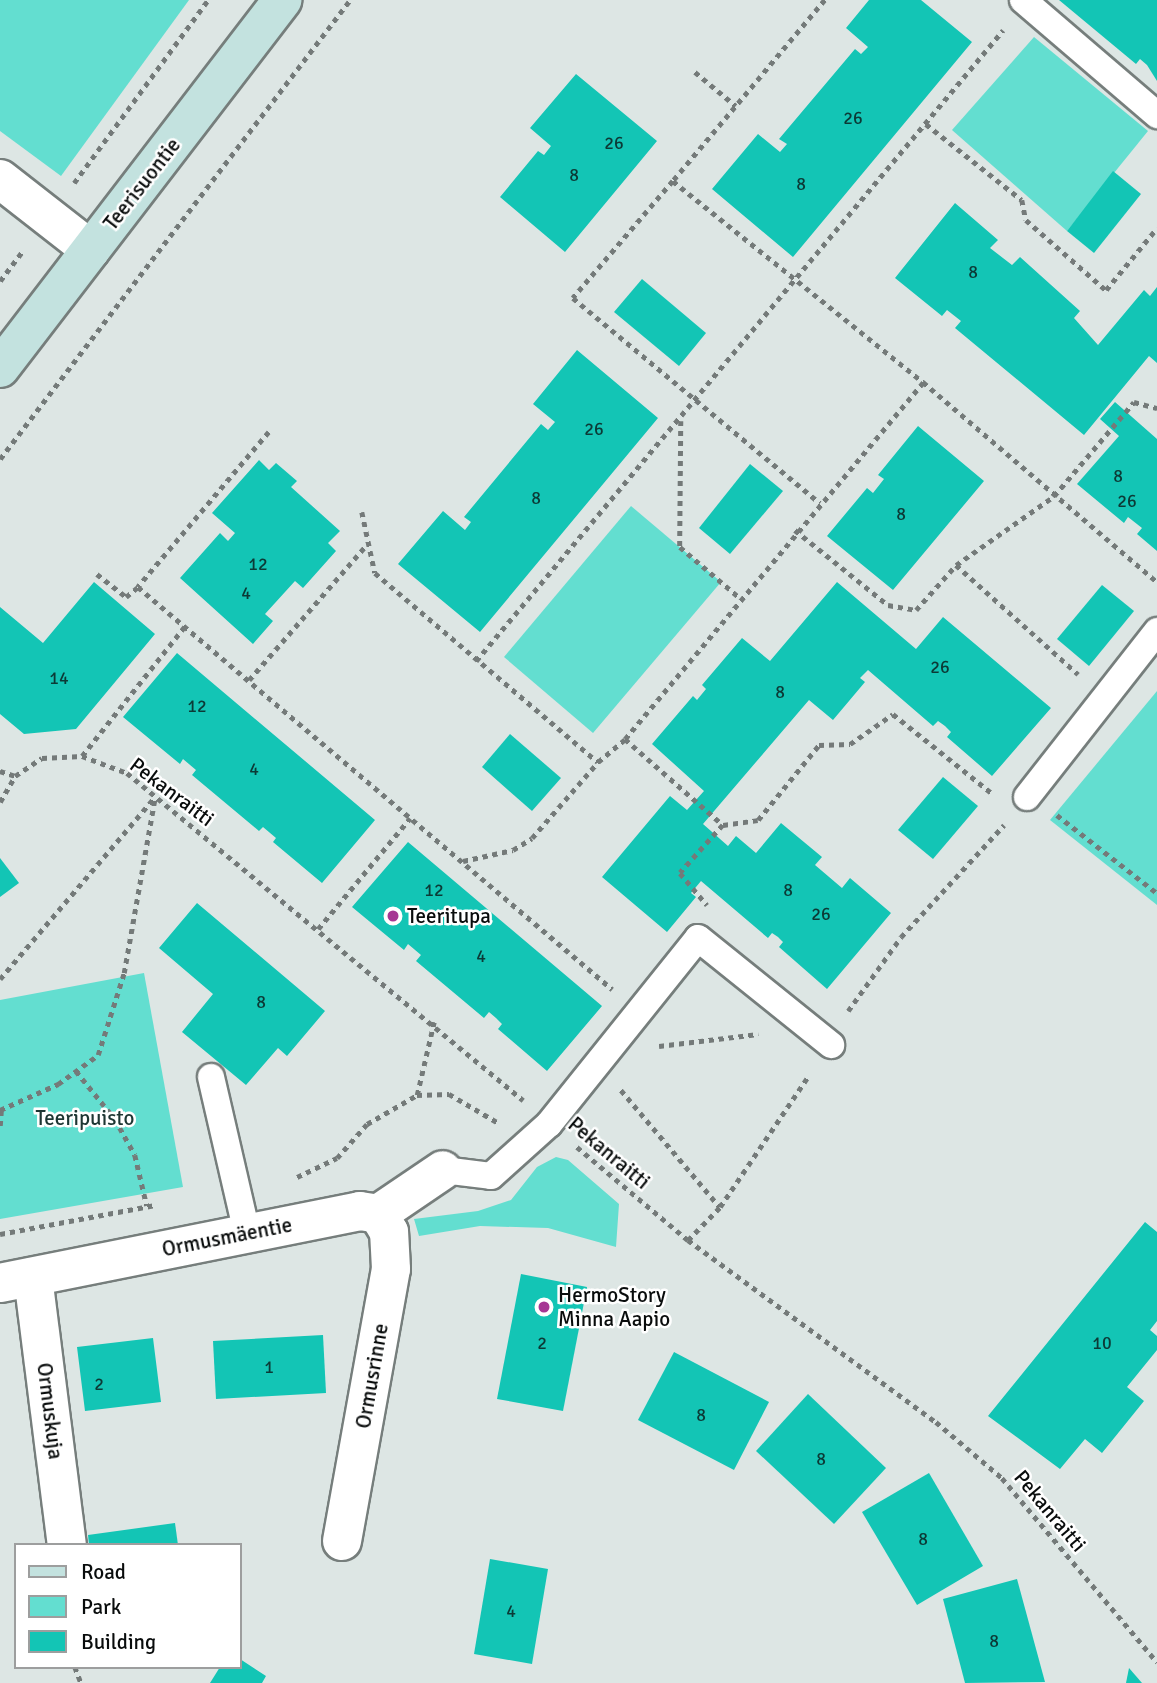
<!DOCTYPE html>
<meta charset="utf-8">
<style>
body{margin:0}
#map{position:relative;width:1157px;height:1683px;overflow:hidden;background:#dde6e4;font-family:Signika,sans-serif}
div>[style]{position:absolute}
.green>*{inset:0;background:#63ded0}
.building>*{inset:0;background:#13c5b5}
.path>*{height:4.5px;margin-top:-2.25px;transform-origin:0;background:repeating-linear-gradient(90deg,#747a79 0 5px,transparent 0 10px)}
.roads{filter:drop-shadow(2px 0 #767e7c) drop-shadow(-2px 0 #767e7c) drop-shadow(0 2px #767e7c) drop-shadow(0 -2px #767e7c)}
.service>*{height:26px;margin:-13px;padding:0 13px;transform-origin:13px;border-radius:13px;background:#fff}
.minor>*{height:38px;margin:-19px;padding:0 19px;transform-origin:19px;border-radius:19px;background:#fff}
.secondary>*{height:38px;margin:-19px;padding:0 19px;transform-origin:19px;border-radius:19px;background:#c3e2df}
.dots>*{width:19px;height:19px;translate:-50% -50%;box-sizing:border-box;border:4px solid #fff;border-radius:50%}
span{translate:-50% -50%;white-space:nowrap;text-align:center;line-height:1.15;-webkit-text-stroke:5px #fff;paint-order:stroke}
.number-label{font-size:18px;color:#0c3a36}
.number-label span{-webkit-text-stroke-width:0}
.street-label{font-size:21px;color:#090c0c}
.poi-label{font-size:21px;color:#090c0c}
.left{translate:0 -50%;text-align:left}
.park-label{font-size:21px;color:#1d3633}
.legend{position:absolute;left:14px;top:1543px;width:228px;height:126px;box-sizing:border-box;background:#fff;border:2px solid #9d9e9e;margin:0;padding:9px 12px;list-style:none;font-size:21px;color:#090c0c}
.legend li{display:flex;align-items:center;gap:14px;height:35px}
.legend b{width:35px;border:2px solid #9d9e9e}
</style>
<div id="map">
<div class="green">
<div style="clip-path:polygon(0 0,189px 0,61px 176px,0 131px)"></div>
<div style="clip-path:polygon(1034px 37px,1148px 131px,1067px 231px,952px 130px)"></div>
<div style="clip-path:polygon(631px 506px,721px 582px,593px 733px,504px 657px)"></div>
<div style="clip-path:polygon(1157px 691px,1157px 905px,1050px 820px)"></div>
<div style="clip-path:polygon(144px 973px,183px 1187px,0 1219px,0 1000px)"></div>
<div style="clip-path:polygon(556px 1157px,568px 1160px,619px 1204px,616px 1247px,548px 1228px,480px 1226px,419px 1236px,414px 1219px,478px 1211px,511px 1200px,537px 1167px)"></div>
</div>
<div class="building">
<div style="clip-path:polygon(869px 0,921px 0,972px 42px,793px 257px,712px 189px,758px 134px,780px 152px,787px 144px,779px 139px,855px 49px,861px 54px,868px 47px,846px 28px)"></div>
<div style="clip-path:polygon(1059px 0,1157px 0,1157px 81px,1147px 65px,1140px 59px,1136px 64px)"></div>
<div style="clip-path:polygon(576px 74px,657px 141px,565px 252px,500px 197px,538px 151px,544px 155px,551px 146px,530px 128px)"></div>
<div style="clip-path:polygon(1113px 171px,1141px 194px,1094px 253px,1067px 231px)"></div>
<div style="clip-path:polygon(955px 203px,998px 240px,990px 248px,1012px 265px,1020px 257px,1080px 311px,1074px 318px,1098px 345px,1144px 290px,1150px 296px,1157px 287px,1157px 363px,1149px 356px,1084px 435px,955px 328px,961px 321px,947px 310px,942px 316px,895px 278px)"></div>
<div style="clip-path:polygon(642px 279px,706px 333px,679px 366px,614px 312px)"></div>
<div style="clip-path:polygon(577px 350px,658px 418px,480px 632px,398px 564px,443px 511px,465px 530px,471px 522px,464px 517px,541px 424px,548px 430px,555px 422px,533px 404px)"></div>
<div style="clip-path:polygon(1115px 402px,1157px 439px,1157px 551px,1137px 534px,1142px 528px,1128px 517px,1124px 523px,1077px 484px,1119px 436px,1100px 419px)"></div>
<div style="clip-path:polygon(918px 426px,984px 481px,893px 590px,827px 536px,867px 488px,873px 493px,884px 479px,878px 475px)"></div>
<div style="clip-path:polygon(259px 460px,269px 470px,276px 463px,297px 481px,291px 487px,340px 531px,328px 543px,336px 551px,303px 588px,295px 581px,265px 614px,273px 621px,253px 644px,180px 578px,220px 533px,228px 541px,235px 533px,212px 513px)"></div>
<div style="clip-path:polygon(750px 464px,783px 491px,730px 554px,699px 528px)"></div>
<div style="clip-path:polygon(94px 582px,155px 634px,76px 729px,24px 734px,0 714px,0 607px,43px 643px)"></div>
<div style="clip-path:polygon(837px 582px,916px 649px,943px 617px,1051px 708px,992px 776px,947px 737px,951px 732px,945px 726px,938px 721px,933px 726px,868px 670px,860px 678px,865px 682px,833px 720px,809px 700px,703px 824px,728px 846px,736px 836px,756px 853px,781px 823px,822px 857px,815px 865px,842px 888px,850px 878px,891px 913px,827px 989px,779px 947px,783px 942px,778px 937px,772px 933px,768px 938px,701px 881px,691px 893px,696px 897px,667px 932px,602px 877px,670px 796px,687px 810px,704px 791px,652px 744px,693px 696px,697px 700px,706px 689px,702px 685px,742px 638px,770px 661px)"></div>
<div style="clip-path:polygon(1102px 585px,1134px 611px,1089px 666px,1057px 639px)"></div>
<div style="clip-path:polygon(177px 653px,375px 820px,322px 883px,273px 842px,276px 838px,263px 827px,259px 831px,192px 775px,196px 770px,183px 759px,180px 764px,123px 717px)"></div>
<div style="clip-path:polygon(510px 734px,561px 778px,532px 811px,482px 767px)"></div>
<div style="clip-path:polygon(943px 777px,978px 806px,933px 859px,898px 830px)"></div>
<div style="clip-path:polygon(408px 842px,602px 1006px,547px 1071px,498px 1029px,502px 1024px,496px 1018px,489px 1012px,484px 1018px,416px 961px,421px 955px,408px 944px,404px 950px,352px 907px)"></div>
<div style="clip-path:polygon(0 858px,19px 883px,0 897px)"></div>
<div style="clip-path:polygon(197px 903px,325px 1011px,287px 1056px,278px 1048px,246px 1085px,182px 1032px,213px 994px,159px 948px)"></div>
<div style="clip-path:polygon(1145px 1222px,1157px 1232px,1157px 1321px,1150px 1330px,1157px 1336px,1157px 1350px,1127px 1387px,1144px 1401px,1102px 1453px,1085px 1439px,1060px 1469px,988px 1416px)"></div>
<div style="clip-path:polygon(521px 1274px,587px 1287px,563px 1411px,497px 1399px)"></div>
<div style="clip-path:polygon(323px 1335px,326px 1393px,216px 1399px,213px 1341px)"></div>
<div style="clip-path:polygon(153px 1338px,161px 1402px,85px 1411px,77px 1347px)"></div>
<div style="clip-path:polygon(674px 1352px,769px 1402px,734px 1470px,638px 1420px)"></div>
<div style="clip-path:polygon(808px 1394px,886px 1468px,834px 1524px,756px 1451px)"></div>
<div style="clip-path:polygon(929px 1473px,983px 1566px,917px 1605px,862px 1512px)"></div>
<div style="clip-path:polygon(175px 1523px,178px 1545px,89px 1545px,88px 1535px)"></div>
<div style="clip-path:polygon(490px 1559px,548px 1569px,532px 1664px,474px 1654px)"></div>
<div style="clip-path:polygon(1017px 1579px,1045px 1682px,965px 1683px,943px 1599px)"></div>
<div style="clip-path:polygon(240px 1659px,266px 1676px,262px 1683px,210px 1683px,220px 1667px,240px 1667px)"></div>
<div style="clip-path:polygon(1129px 1668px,1142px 1683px,1126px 1683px)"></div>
</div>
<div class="path">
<div style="left:825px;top:0;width:236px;rotate:130deg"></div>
<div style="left:673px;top:181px;width:321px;rotate:38.8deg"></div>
<div style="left:923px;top:382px;width:308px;rotate:40.5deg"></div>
<div style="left:695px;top:72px;width:53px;rotate:39.7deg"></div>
<div style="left:926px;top:124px;width:122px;rotate:38.4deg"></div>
<div style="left:1022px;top:200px;width:20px;rotate:79deg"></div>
<div style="left:1026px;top:220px;width:106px;rotate:41.2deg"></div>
<div style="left:1106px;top:290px;width:80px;rotate:-50.6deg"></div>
<div style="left:673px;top:181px;width:154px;rotate:130.5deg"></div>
<div style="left:573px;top:298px;width:321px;rotate:39.7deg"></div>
<div style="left:74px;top:183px;width:227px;rotate:-53.8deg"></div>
<div style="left:0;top:281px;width:36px;rotate:-53deg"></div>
<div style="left:681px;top:421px;width:126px;rotate:90.5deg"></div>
<div style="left:680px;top:547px;width:79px;rotate:40.4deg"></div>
<div style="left:269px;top:432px;width:203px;rotate:130.2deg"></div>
<div style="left:138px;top:587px;width:622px;rotate:40.3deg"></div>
<div style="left:0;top:459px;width:577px;rotate:-52.67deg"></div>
<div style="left:362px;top:512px;width:62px;rotate:78deg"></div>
<div style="left:375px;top:573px;width:292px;rotate:40.3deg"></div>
<div style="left:795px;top:530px;width:119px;rotate:38.9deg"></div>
<div style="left:888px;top:605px;width:28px;rotate:10deg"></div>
<div style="left:916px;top:610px;width:60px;rotate:-48.4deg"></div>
<div style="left:956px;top:565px;width:120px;rotate:-35.1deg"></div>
<div style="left:1054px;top:496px;width:123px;rotate:-49.6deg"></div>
<div style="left:1134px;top:402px;width:24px;rotate:15deg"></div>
<div style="left:956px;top:565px;width:164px;rotate:41.8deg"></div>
<div style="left:97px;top:574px;width:37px;rotate:38deg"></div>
<div style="left:126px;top:597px;width:16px;rotate:-40deg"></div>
<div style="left:476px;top:661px;width:822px;rotate:-50.13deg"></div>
<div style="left:249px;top:680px;width:181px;rotate:-49deg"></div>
<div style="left:625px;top:739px;width:130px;rotate:41.3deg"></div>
<div style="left:723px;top:825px;width:64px;rotate:131.9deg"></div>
<div style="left:680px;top:873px;width:42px;rotate:49.8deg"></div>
<div style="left:82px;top:756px;width:166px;rotate:-51.6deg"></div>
<div style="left:0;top:771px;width:16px;rotate:18deg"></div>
<div style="left:15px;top:776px;width:32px;rotate:-34deg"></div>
<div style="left:42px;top:758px;width:40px;rotate:-2.9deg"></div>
<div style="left:82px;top:756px;width:48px;rotate:20.7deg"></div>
<div style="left:127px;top:773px;width:514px;rotate:39.55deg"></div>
<div style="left:0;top:802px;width:30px;rotate:-60deg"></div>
<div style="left:1057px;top:815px;width:127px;rotate:38deg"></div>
<div style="left:723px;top:825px;width:35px;rotate:-8deg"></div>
<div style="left:758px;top:820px;width:97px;rotate:-50.9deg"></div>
<div style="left:819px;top:745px;width:31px;rotate:-2deg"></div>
<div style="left:850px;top:744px;width:52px;rotate:-34.9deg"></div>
<div style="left:893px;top:714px;width:128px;rotate:38.7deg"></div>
<div style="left:463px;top:861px;width:51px;rotate:-12.4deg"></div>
<div style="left:513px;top:850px;width:22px;rotate:-32deg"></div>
<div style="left:532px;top:838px;width:101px;rotate:-49deg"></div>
<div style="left:598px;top:762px;width:35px;rotate:-40deg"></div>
<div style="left:625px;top:739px;width:465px;rotate:-50.1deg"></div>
<div style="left:318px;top:929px;width:144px;rotate:-50.3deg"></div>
<div style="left:0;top:979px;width:239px;rotate:-49.6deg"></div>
<div style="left:848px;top:1011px;width:91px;rotate:-54.4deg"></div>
<div style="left:901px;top:937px;width:152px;rotate:-47.4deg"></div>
<div style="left:659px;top:1046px;width:100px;rotate:-6.9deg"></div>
<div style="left:76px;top:1071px;width:62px;rotate:50.9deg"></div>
<div style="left:115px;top:1119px;width:41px;rotate:60.9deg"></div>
<div style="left:135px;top:1155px;width:52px;rotate:76.8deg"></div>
<div style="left:621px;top:1090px;width:153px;rotate:49.8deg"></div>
<div style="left:417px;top:1095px;width:75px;rotate:-76.9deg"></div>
<div style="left:0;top:1110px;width:64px;rotate:-24.1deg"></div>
<div style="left:58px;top:1084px;width:49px;rotate:-35.9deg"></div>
<div style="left:98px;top:1055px;width:86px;rotate:-72.4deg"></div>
<div style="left:124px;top:973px;width:179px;rotate:-80deg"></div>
<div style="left:0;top:1126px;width:16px;rotate:-86deg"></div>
<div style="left:577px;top:1147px;width:145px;rotate:40deg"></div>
<div style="left:688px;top:1240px;width:308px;rotate:36.3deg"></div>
<div style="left:936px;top:1422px;width:87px;rotate:40.3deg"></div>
<div style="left:1002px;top:1478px;width:241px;rotate:49.9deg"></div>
<div style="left:297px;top:1177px;width:44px;rotate:-25.4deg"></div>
<div style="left:337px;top:1158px;width:45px;rotate:-48.6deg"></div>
<div style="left:367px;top:1124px;width:58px;rotate:-30.1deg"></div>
<div style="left:417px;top:1095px;width:32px;rotate:-2deg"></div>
<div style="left:449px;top:1094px;width:56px;rotate:30.3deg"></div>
<div style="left:0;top:1234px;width:158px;rotate:-10.6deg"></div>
<div style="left:688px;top:1240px;width:46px;rotate:-45.9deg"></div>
<div style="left:720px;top:1207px;width:159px;rotate:-56deg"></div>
<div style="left:75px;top:1667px;width:17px;rotate:69deg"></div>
</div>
<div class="roads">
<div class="service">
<div style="left:1023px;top:0;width:177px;rotate:40.6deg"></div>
<div style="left:1027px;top:797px;width:211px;rotate:-51.9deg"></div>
<div style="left:211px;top:1077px;width:160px;rotate:77deg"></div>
<div style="left:443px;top:1170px;width:48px;rotate:7.1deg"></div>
<div style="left:491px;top:1176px;width:78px;rotate:-41.9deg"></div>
<div style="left:549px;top:1124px;width:238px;rotate:-51.3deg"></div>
<div style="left:698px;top:938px;width:171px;rotate:38.8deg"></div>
</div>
<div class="minor">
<div style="left:0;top:179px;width:115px;rotate:38deg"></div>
<div style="left:33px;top:1277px;width:270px;rotate:82.8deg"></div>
<div style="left:0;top:1283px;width:367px;rotate:-11.3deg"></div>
<div style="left:360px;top:1211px;width:18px;rotate:9deg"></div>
<div style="left:378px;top:1214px;width:78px;rotate:-34.1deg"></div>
<div style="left:342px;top:1541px;width:276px;rotate:-79.8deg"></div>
<div style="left:391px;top:1269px;width:37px;rotate:-93deg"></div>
<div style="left:389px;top:1232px;width:21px;rotate:-121deg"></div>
</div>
<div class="secondary">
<div style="left:0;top:368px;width:464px;rotate:-52.5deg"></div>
</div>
</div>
<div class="dots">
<div style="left:393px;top:916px;background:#a63693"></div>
<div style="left:544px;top:1307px;background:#a63693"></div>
</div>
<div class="number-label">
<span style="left:853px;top:118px">26</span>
<span style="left:614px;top:143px">26</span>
<span style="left:574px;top:175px">8</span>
<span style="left:801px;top:184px">8</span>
<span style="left:973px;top:272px">8</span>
<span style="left:594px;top:429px">26</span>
<span style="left:1118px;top:476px">8</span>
<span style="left:536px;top:498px">8</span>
<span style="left:1127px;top:501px">26</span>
<span style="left:901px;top:514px">8</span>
<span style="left:258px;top:564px">12</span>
<span style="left:246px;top:593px">4</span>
<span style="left:940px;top:667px">26</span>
<span style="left:59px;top:678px">14</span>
<span style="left:780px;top:692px">8</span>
<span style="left:197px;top:706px">12</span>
<span style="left:254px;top:769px">4</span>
<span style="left:434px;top:890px">12</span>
<span style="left:788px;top:890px">8</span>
<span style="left:821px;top:914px">26</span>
<span style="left:481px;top:956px">4</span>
<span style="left:261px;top:1002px">8</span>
<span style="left:542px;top:1343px">2</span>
<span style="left:1102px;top:1343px">10</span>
<span style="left:269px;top:1367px">1</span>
<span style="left:99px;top:1384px">2</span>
<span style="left:701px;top:1415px">8</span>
<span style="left:821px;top:1459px">8</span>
<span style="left:923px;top:1539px">8</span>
<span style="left:511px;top:1611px">4</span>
<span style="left:994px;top:1641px">8</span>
</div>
<div class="street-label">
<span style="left:142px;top:184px;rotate:-52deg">Teerisuontie</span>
<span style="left:172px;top:792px;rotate:37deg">Pekanraitti</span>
<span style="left:609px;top:1153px;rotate:40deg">Pekanraitti</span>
<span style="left:227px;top:1237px;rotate:-11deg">Ormusmäentie</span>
<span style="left:372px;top:1376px;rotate:-80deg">Ormusrinne</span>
<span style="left:50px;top:1411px;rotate:83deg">Ormuskuja</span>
<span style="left:1050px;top:1511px;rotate:50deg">Pekanraitti</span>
</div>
<div class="poi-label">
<span class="left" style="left:407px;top:916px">Teeritupa</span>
<span class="left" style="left:558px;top:1307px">HermoStory<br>Minna Aapio</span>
</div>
<div class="park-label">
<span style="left:85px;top:1118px">Teeripuisto</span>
</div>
<ul class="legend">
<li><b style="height:9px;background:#c3e2df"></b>Road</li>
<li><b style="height:19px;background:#63ded0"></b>Park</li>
<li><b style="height:19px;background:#13c5b5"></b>Building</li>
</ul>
</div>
